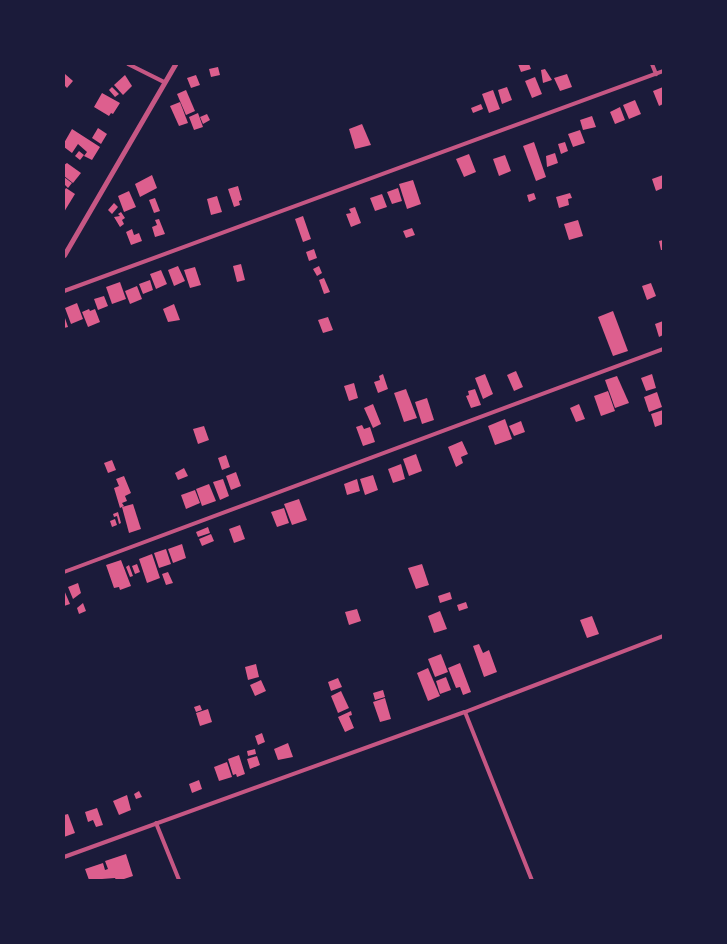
<!DOCTYPE html>
<style>
body{margin:0}
#map{position:relative;width:727px;height:944px;overflow:hidden;background:#1b1b3a;font-family:"IBM Plex Sans",sans-serif}
div>[style]{position:absolute}
.building>*{inset:0;background:#dd5f8e}
.minor>*{height:4px;margin:-2px;padding:0 2px;transform-origin:2px;border-radius:2px;background:#c65784}
.tertiary>*{height:5px;margin:-2.5px;padding:0 2.5px;transform-origin:2.5px;border-radius:2.5px;background:#c65784}
span{translate:-50% -50%;white-space:nowrap;text-align:center;line-height:1.15;-webkit-text-stroke:4.5px #1b1b3a;paint-order:stroke}
.frame{position:absolute;inset:0;border:65px solid #1b1b3a;pointer-events:none}
</style>
<div id="map">
<div class="building">
<div style="clip-path:polygon(518px 64px,529px 64px,531px 69px,521px 72px)"></div>
<div style="clip-path:polygon(218px 67px,220px 75px,211px 77px,209px 69px)"></div>
<div style="clip-path:polygon(545px 69px,552px 80px,543px 83px,541px 70px)"></div>
<div style="clip-path:polygon(65px 74px,73px 81px,67px 88px,64px 85px)"></div>
<div style="clip-path:polygon(567px 74px,572px 87px,560px 91px,554px 78px)"></div>
<div style="clip-path:polygon(125px 75px,132px 86px,123px 95px,114px 85px)"></div>
<div style="clip-path:polygon(196px 75px,200px 85px,191px 88px,187px 78px)"></div>
<div style="clip-path:polygon(535px 77px,542px 94px,532px 98px,525px 81px)"></div>
<div style="clip-path:polygon(112px 87px,119px 94px,115px 97px,109px 90px)"></div>
<div style="clip-path:polygon(507px 87px,512px 100px,502px 104px,498px 90px)"></div>
<div style="clip-path:polygon(663px 87px,663px 104px,659px 106px,653px 91px)"></div>
<div style="clip-path:polygon(186px 90px,195px 111px,186px 115px,177px 94px)"></div>
<div style="clip-path:polygon(493px 90px,500px 109px,489px 113px,482px 94px)"></div>
<div style="clip-path:polygon(102px 93px,120px 103px,113px 114px,111px 113px,109px 116px,94px 107px)"></div>
<div style="clip-path:polygon(635px 100px,641px 114px,629px 119px,623px 105px)"></div>
<div style="clip-path:polygon(180px 102px,188px 123px,179px 126px,170px 106px)"></div>
<div style="clip-path:polygon(481px 104px,483px 109px,473px 113px,471px 108px)"></div>
<div style="clip-path:polygon(620px 107px,625px 120px,615px 124px,610px 112px)"></div>
<div style="clip-path:polygon(198px 113px,203px 127px,194px 130px,189px 117px)"></div>
<div style="clip-path:polygon(207px 114px,210px 120px,203px 124px,200px 117px)"></div>
<div style="clip-path:polygon(592px 116px,596px 127px,583px 130px,580px 120px)"></div>
<div style="clip-path:polygon(362px 124px,371px 145px,355px 149px,349px 129px)"></div>
<div style="clip-path:polygon(98px 128px,107px 134px,101px 144px,92px 138px)"></div>
<div style="clip-path:polygon(72px 129px,100px 147px,92px 160px,84px 156px,87px 152px,78px 144px,72px 153px,64px 147px,64px 143px)"></div>
<div style="clip-path:polygon(580px 130px,585px 143px,573px 147px,568px 134px)"></div>
<div style="clip-path:polygon(534px 142px,546px 177px,536px 181px,523px 146px)"></div>
<div style="clip-path:polygon(565px 142px,568px 151px,561px 154px,558px 144px)"></div>
<div style="clip-path:polygon(79px 151px,84px 155px,80px 160px,75px 156px)"></div>
<div style="clip-path:polygon(555px 153px,558px 163px,547px 167px,546px 156px)"></div>
<div style="clip-path:polygon(469px 154px,476px 172px,464px 177px,456px 159px)"></div>
<div style="clip-path:polygon(505px 155px,511px 171px,499px 176px,493px 159px)"></div>
<div style="clip-path:polygon(67px 163px,81px 173px,73px 183px,64px 176px,64px 165px)"></div>
<div style="clip-path:polygon(152px 175px,157px 188px,140px 197px,135px 184px)"></div>
<div style="clip-path:polygon(663px 175px,663px 188px,656px 191px,652px 179px)"></div>
<div style="clip-path:polygon(64px 177px,72px 183px,68px 188px,64px 184px)"></div>
<div style="clip-path:polygon(413px 180px,421px 204px,407px 209px,399px 184px)"></div>
<div style="clip-path:polygon(238px 186px,242px 200px,239px 201px,240px 205px,234px 207px,228px 189px)"></div>
<div style="clip-path:polygon(66px 188px,75px 194px,64px 212px,64px 191px)"></div>
<div style="clip-path:polygon(398px 188px,402px 201px,392px 204px,387px 192px)"></div>
<div style="clip-path:polygon(129px 191px,136px 207px,124px 212px,118px 196px)"></div>
<div style="clip-path:polygon(534px 193px,536px 199px,529px 202px,527px 195px)"></div>
<div style="clip-path:polygon(570px 193px,572px 198px,568px 199px,569px 205px,559px 208px,556px 197px)"></div>
<div style="clip-path:polygon(382px 194px,387px 207px,375px 211px,370px 198px)"></div>
<div style="clip-path:polygon(217px 196px,222px 212px,211px 215px,207px 199px)"></div>
<div style="clip-path:polygon(155px 198px,160px 211px,154px 213px,149px 200px)"></div>
<div style="clip-path:polygon(114px 203px,118px 207px,112px 214px,108px 210px)"></div>
<div style="clip-path:polygon(355px 207px,361px 223px,351px 227px,346px 214px,351px 213px,349px 209px)"></div>
<div style="clip-path:polygon(121px 212px,125px 218px,122px 220px,124px 224px,120px 227px,114px 217px,120px 216px,118px 214px)"></div>
<div style="clip-path:polygon(303px 216px,311px 239px,303px 242px,295px 219px)"></div>
<div style="clip-path:polygon(159px 219px,165px 234px,155px 237px,152px 227px,157px 225px,155px 220px)"></div>
<div style="clip-path:polygon(578px 220px,583px 236px,569px 240px,564px 224px)"></div>
<div style="clip-path:polygon(412px 228px,415px 235px,406px 238px,403px 231px)"></div>
<div style="clip-path:polygon(132px 229px,134px 235px,139px 233px,142px 241px,131px 245px,126px 232px)"></div>
<div style="clip-path:polygon(663px 240px,663px 250px,661px 250px,659px 241px)"></div>
<div style="clip-path:polygon(314px 249px,317px 258px,309px 261px,306px 252px)"></div>
<div style="clip-path:polygon(241px 264px,245px 280px,237px 282px,233px 266px)"></div>
<div style="clip-path:polygon(178px 266px,185px 281px,174px 286px,168px 270px)"></div>
<div style="clip-path:polygon(319px 266px,322px 273px,317px 276px,313px 269px)"></div>
<div style="clip-path:polygon(195px 267px,201px 285px,190px 288px,184px 270px)"></div>
<div style="clip-path:polygon(161px 270px,167px 284px,156px 289px,150px 274px)"></div>
<div style="clip-path:polygon(324px 278px,330px 292px,324px 294px,319px 280px)"></div>
<div style="clip-path:polygon(150px 280px,153px 290px,143px 294px,139px 284px)"></div>
<div style="clip-path:polygon(120px 282px,126px 299px,112px 304px,106px 287px)"></div>
<div style="clip-path:polygon(651px 283px,656px 296px,647px 300px,642px 286px)"></div>
<div style="clip-path:polygon(137px 286px,142px 299px,130px 304px,125px 291px)"></div>
<div style="clip-path:polygon(104px 296px,108px 306px,98px 310px,94px 299px)"></div>
<div style="clip-path:polygon(77px 303px,83px 319px,71px 324px,65px 308px)"></div>
<div style="clip-path:polygon(174px 304px,180px 320px,168px 322px,163px 309px)"></div>
<div style="clip-path:polygon(89px 309px,90px 311px,95px 309px,100px 322px,88px 327px,82px 312px)"></div>
<div style="clip-path:polygon(613px 311px,628px 351px,613px 356px,598px 317px)"></div>
<div style="clip-path:polygon(64px 315px,68px 327px,64px 328px)"></div>
<div style="clip-path:polygon(328px 317px,333px 330px,323px 333px,318px 320px)"></div>
<div style="clip-path:polygon(663px 321px,663px 335px,659px 337px,655px 324px)"></div>
<div style="clip-path:polygon(516px 371px,523px 387px,514px 391px,507px 375px)"></div>
<div style="clip-path:polygon(383px 374px,388px 389px,378px 393px,374px 382px,380px 380px,379px 376px)"></div>
<div style="clip-path:polygon(485px 374px,493px 394px,483px 399px,475px 378px)"></div>
<div style="clip-path:polygon(652px 374px,656px 388px,646px 391px,641px 378px)"></div>
<div style="clip-path:polygon(617px 376px,629px 403px,615px 408px,605px 380px)"></div>
<div style="clip-path:polygon(354px 383px,358px 398px,349px 401px,344px 386px)"></div>
<div style="clip-path:polygon(406px 389px,417px 418px,404px 422px,394px 393px)"></div>
<div style="clip-path:polygon(475px 389px,481px 405px,471px 408px,466px 396px,469px 395px,468px 391px)"></div>
<div style="clip-path:polygon(608px 391px,615px 411px,601px 416px,594px 396px)"></div>
<div style="clip-path:polygon(657px 392px,662px 407px,649px 412px,644px 397px)"></div>
<div style="clip-path:polygon(427px 398px,434px 420px,422px 424px,415px 402px)"></div>
<div style="clip-path:polygon(373px 404px,381px 424px,373px 428px,364px 408px)"></div>
<div style="clip-path:polygon(579px 404px,585px 419px,576px 422px,570px 408px)"></div>
<div style="clip-path:polygon(663px 410px,663px 424px,655px 427px,651px 414px)"></div>
<div style="clip-path:polygon(505px 419px,512px 439px,495px 445px,488px 426px)"></div>
<div style="clip-path:polygon(521px 421px,525px 432px,514px 436px,509px 426px)"></div>
<div style="clip-path:polygon(362px 425px,364px 429px,370px 427px,375px 442px,363px 446px,356px 427px)"></div>
<div style="clip-path:polygon(204px 426px,209px 440px,198px 444px,193px 429px)"></div>
<div style="clip-path:polygon(462px 441px,468px 454px,461px 457px,463px 463px,456px 467px,448px 447px)"></div>
<div style="clip-path:polygon(416px 454px,422px 471px,409px 476px,403px 459px)"></div>
<div style="clip-path:polygon(226px 455px,230px 467px,222px 470px,218px 458px)"></div>
<div style="clip-path:polygon(112px 460px,116px 470px,108px 473px,104px 463px)"></div>
<div style="clip-path:polygon(401px 464px,405px 479px,393px 483px,388px 469px)"></div>
<div style="clip-path:polygon(184px 468px,188px 476px,178px 480px,175px 473px)"></div>
<div style="clip-path:polygon(236px 472px,241px 486px,231px 490px,226px 476px)"></div>
<div style="clip-path:polygon(373px 475px,378px 490px,365px 495px,360px 479px)"></div>
<div style="clip-path:polygon(124px 476px,131px 493px,125px 496px,127px 501px,122px 503px,124px 506px,120px 508px,114px 488px,119px 486px,116px 479px)"></div>
<div style="clip-path:polygon(223px 479px,229px 496px,220px 500px,213px 482px)"></div>
<div style="clip-path:polygon(357px 479px,360px 491px,347px 495px,344px 484px)"></div>
<div style="clip-path:polygon(209px 484px,216px 501px,202px 506px,196px 489px)"></div>
<div style="clip-path:polygon(195px 490px,200px 503px,186px 509px,181px 495px)"></div>
<div style="clip-path:polygon(299px 499px,307px 520px,292px 525px,284px 504px)"></div>
<div style="clip-path:polygon(133px 504px,141px 529px,129px 533px,122px 507px)"></div>
<div style="clip-path:polygon(284px 508px,289px 523px,277px 527px,271px 512px)"></div>
<div style="clip-path:polygon(118px 512px,121px 523px,119px 524px,117px 516px,114px 517px,113px 514px)"></div>
<div style="clip-path:polygon(115px 519px,117px 525px,112px 527px,110px 521px)"></div>
<div style="clip-path:polygon(240px 525px,245px 539px,234px 543px,229px 529px)"></div>
<div style="clip-path:polygon(208px 527px,210px 533px,198px 537px,196px 532px)"></div>
<div style="clip-path:polygon(211px 534px,214px 541px,202px 546px,199px 539px)"></div>
<div style="clip-path:polygon(182px 544px,186px 558px,173px 563px,168px 549px)"></div>
<div style="clip-path:polygon(166px 549px,171px 564px,159px 568px,154px 553px)"></div>
<div style="clip-path:polygon(152px 554px,160px 578px,147px 583px,139px 559px)"></div>
<div style="clip-path:polygon(121px 560px,131px 586px,120px 590px,119px 587px,114px 588px,106px 565px)"></div>
<div style="clip-path:polygon(137px 564px,140px 572px,135px 574px,132px 566px)"></div>
<div style="clip-path:polygon(422px 564px,429px 585px,416px 589px,408px 568px)"></div>
<div style="clip-path:polygon(129px 565px,133px 576px,130px 577px,126px 567px)"></div>
<div style="clip-path:polygon(168px 572px,173px 583px,166px 585px,162px 574px)"></div>
<div style="clip-path:polygon(78px 583px,81px 593px,73px 599px,68px 587px)"></div>
<div style="clip-path:polygon(64px 590px,70px 604px,64px 606px)"></div>
<div style="clip-path:polygon(450px 592px,452px 599px,440px 603px,438px 596px)"></div>
<div style="clip-path:polygon(466px 602px,468px 608px,459px 611px,457px 605px)"></div>
<div style="clip-path:polygon(83px 603px,86px 611px,79px 614px,77px 608px)"></div>
<div style="clip-path:polygon(357px 609px,361px 621px,349px 625px,345px 612px)"></div>
<div style="clip-path:polygon(440px 611px,447px 629px,434px 633px,428px 616px)"></div>
<div style="clip-path:polygon(592px 616px,599px 634px,587px 638px,580px 620px)"></div>
<div style="clip-path:polygon(479px 644px,483px 653px,489px 650px,497px 672px,484px 677px,473px 646px)"></div>
<div style="clip-path:polygon(441px 654px,448px 672px,435px 677px,428px 659px)"></div>
<div style="clip-path:polygon(460px 663px,471px 692px,463px 695px,460px 687px,456px 688px,448px 668px)"></div>
<div style="clip-path:polygon(256px 664px,259px 677px,248px 680px,245px 667px)"></div>
<div style="clip-path:polygon(428px 668px,440px 696px,428px 701px,417px 673px)"></div>
<div style="clip-path:polygon(446px 677px,451px 690px,440px 694px,436px 681px)"></div>
<div style="clip-path:polygon(338px 678px,342px 687px,331px 691px,328px 682px)"></div>
<div style="clip-path:polygon(261px 680px,266px 691px,255px 696px,250px 685px)"></div>
<div style="clip-path:polygon(383px 690px,385px 697px,375px 700px,373px 693px)"></div>
<div style="clip-path:polygon(341px 691px,349px 708px,338px 713px,331px 696px)"></div>
<div style="clip-path:polygon(385px 698px,391px 719px,380px 722px,373px 702px)"></div>
<div style="clip-path:polygon(200px 705px,202px 710px,196px 712px,194px 707px)"></div>
<div style="clip-path:polygon(208px 709px,212px 722px,200px 726px,196px 713px)"></div>
<div style="clip-path:polygon(351px 711px,352px 715px,349px 716px,354px 728px,345px 732px,338px 717px)"></div>
<div style="clip-path:polygon(262px 733px,265px 742px,258px 745px,255px 736px)"></div>
<div style="clip-path:polygon(288px 743px,293px 757px,278px 760px,274px 749px)"></div>
<div style="clip-path:polygon(255px 749px,256px 754px,248px 756px,247px 751px)"></div>
<div style="clip-path:polygon(239px 755px,245px 774px,237px 777px,236px 774px,233px 775px,228px 759px)"></div>
<div style="clip-path:polygon(257px 756px,260px 765px,250px 769px,247px 759px)"></div>
<div style="clip-path:polygon(227px 762px,232px 777px,219px 781px,214px 767px)"></div>
<div style="clip-path:polygon(199px 780px,202px 789px,192px 793px,189px 784px)"></div>
<div style="clip-path:polygon(139px 791px,142px 797px,136px 799px,134px 794px)"></div>
<div style="clip-path:polygon(127px 795px,131px 810px,119px 815px,113px 801px)"></div>
<div style="clip-path:polygon(97px 808px,103px 825px,96px 827px,93px 820px,88px 822px,85px 812px)"></div>
<div style="clip-path:polygon(68px 814px,75px 833px,64px 837px,64px 815px)"></div>
<div style="clip-path:polygon(126px 854px,133px 876px,121px 880px,116px 880px,115px 878px,89px 880px,85px 869px,103px 863px,105px 870px,108px 869px,105px 861px)"></div>
</div>
<div class="minor">
<div style="left:128px;top:64px;width:40px;rotate:26.6deg"></div>
<div style="left:652px;top:64px;width:11px;rotate:68deg"></div>
<div style="left:64px;top:291px;width:638px;rotate:-20.17deg"></div>
<div style="left:64px;top:572px;width:639px;rotate:-20.42deg"></div>
<div style="left:465px;top:712px;width:181px;rotate:68.3deg"></div>
<div style="left:156px;top:823px;width:61px;rotate:68deg"></div>
<div style="left:64px;top:857px;width:426px;rotate:-19.9deg"></div>
<div style="left:465px;top:712px;width:212px;rotate:-21deg"></div>
</div>
<div class="tertiary">
<div style="left:64px;top:255px;width:221px;rotate:-59.8deg"></div>
</div>
<div class="frame"></div>
</div>
